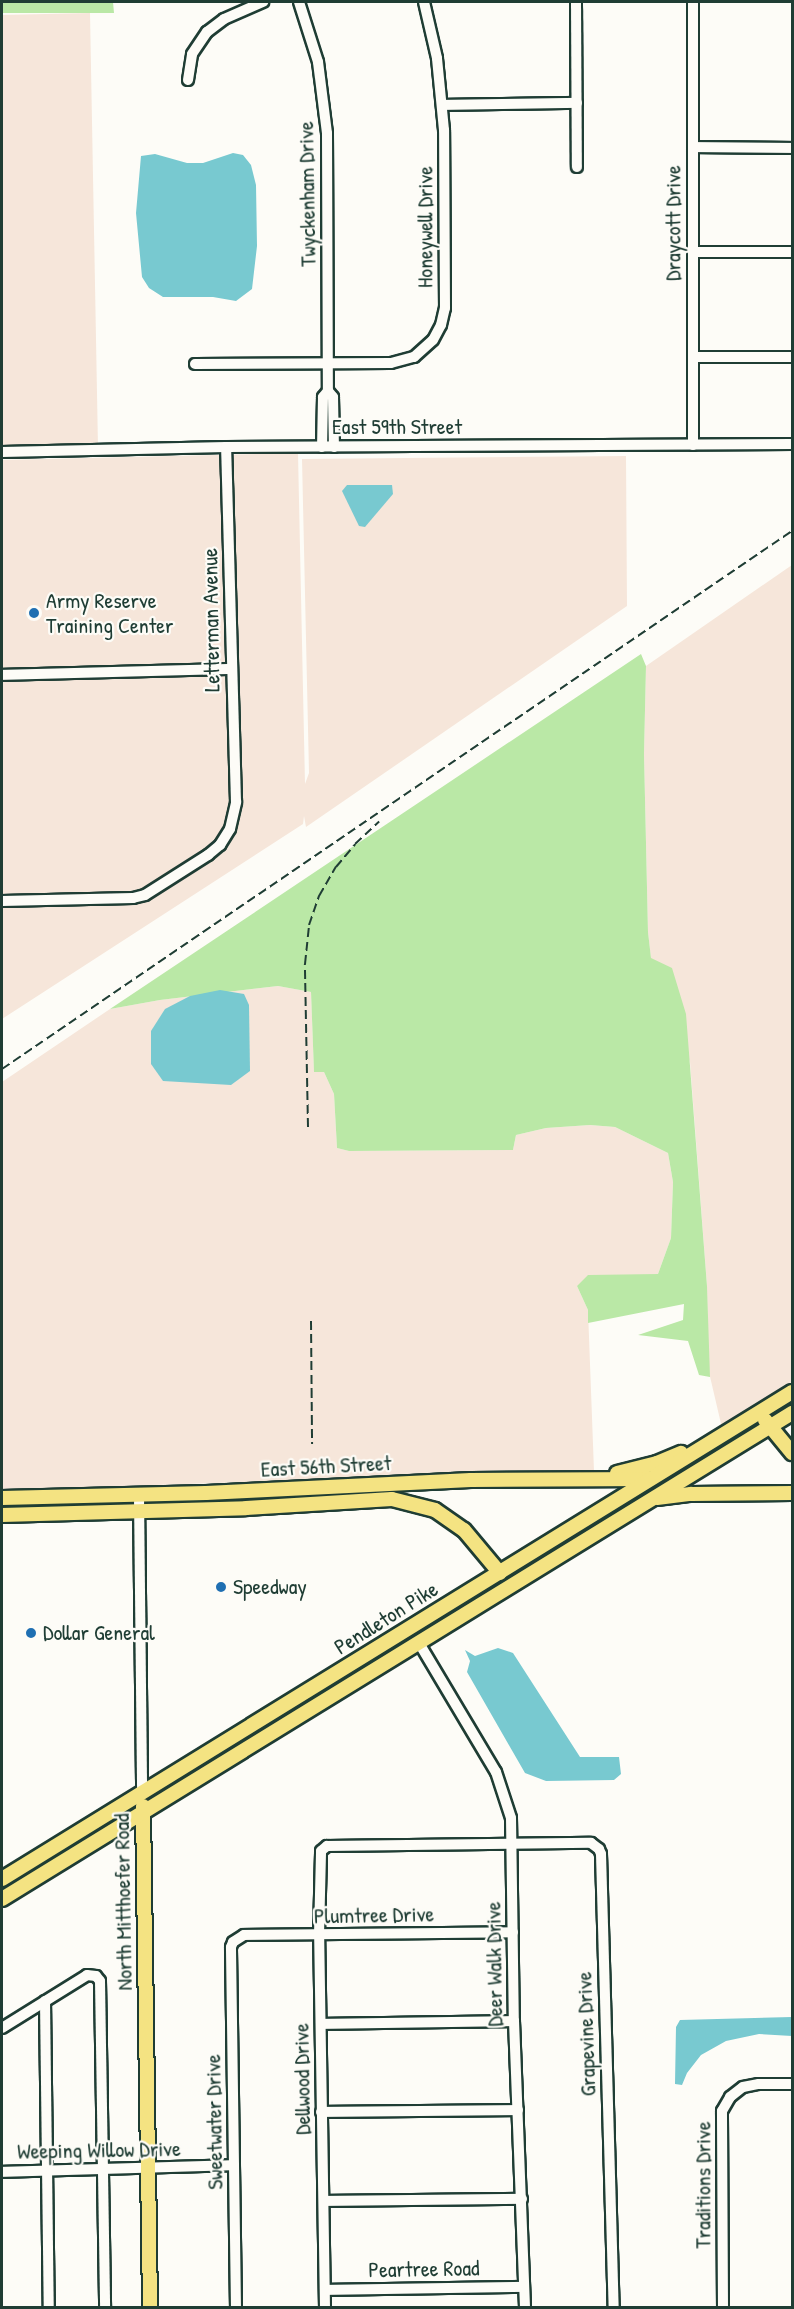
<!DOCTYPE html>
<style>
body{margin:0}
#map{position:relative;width:794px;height:2309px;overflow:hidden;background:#fdfcf7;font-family:"Patrick Hand",sans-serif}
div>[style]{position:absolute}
.built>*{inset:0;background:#f6e6da}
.green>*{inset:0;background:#bae8a6}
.water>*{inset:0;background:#78c9d0}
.roads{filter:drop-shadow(2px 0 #1f3d34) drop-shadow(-2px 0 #1f3d34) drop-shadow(0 2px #1f3d34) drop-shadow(0 -2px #1f3d34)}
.minor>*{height:10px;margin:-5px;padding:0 5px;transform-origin:5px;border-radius:5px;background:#fdfcf7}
.major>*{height:14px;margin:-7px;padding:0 7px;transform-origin:7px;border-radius:7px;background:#f4e382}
.rail>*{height:2px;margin-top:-1px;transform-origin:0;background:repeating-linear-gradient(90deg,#1f3d34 0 9px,transparent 0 13.5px)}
.dots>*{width:16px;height:16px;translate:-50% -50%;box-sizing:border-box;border:3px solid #fdfcf7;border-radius:50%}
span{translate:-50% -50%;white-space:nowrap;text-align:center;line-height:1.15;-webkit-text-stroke:4.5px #fdfcf7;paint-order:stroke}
.street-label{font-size:22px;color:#1f3d34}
.poi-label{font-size:22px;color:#1f3d34}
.left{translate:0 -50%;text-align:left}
.frame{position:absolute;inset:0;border:3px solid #1f3d34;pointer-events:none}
</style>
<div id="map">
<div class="built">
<div style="clip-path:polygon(90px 13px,98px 447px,2px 449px,2px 15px)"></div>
<div style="clip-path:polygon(298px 453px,305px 784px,309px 773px,302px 459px,626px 456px,627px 606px,306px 827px,304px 816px,303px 824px,2px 1019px,2px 460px)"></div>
<div style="clip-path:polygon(792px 565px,792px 1386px,722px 1428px,708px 1368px,707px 1286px,690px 1062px,651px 959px,648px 932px,644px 754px,646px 666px)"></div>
<div style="clip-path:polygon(278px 986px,311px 992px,314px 1071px,324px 1072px,334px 1094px,337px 1148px,349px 1151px,513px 1150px,516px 1135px,546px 1128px,590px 1125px,615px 1127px,668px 1153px,673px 1182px,671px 1238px,658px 1274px,577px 1286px,588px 1310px,594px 1471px,2px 1490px,2px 1082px,110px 1009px,160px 1000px)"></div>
</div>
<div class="green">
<div style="clip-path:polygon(2px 2px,113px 2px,114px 13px,2px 13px)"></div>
<div style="clip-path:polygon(641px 654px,646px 666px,644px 754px,648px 932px,651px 958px,672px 968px,686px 1014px,707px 1286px,710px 1377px,699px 1375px,688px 1341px,638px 1335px,683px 1320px,684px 1304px,588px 1323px,588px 1310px,577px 1286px,588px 1275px,658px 1274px,671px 1238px,673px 1182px,668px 1153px,615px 1127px,590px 1125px,546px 1128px,516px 1135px,513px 1150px,349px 1151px,337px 1148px,334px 1094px,324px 1072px,314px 1072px,311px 992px,278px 986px,160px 1000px,110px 1009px)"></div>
</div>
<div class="water">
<div style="clip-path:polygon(233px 153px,243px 155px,251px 165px,256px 185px,257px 246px,252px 289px,236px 301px,213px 297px,163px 297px,149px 288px,142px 277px,136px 213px,141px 156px,155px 154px,187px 163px,203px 163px)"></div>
<div style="clip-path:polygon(347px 485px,392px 485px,393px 494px,365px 527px,359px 526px,342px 491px)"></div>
<div style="clip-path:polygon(220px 990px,244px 994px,249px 1005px,250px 1071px,231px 1085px,163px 1081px,151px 1064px,151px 1031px,165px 1009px,190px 996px)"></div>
<div style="clip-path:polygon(498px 1648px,513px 1653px,580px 1757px,619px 1757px,621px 1774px,614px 1780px,546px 1781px,525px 1773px,467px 1672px,470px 1661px,465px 1650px,475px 1656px)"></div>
<div style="clip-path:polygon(792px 2017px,792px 2036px,759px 2034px,726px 2041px,701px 2055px,687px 2073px,682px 2085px,675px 2084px,676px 2027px,680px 2020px)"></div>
</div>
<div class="roads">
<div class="minor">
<div style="left:299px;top:2px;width:63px;rotate:72.4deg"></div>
<div style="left:318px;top:62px;width:72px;rotate:82.8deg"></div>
<div style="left:327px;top:133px;width:258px;rotate:89.8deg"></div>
<div style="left:328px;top:391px;width:8px;rotate:130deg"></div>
<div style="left:323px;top:397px;width:50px;rotate:91.1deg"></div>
<div style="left:576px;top:2px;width:165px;rotate:89.7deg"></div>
<div style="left:188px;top:80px;width:26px;rotate:-81deg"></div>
<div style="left:192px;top:54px;width:27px;rotate:-56deg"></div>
<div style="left:207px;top:32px;width:21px;rotate:-37deg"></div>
<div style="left:224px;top:19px;width:43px;rotate:-23.6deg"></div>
<div style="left:443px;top:105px;width:134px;rotate:-0.9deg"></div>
<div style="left:693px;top:147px;width:99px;rotate:0.6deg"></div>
<div style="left:693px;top:252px;width:99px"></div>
<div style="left:693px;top:357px;width:99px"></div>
<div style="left:195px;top:364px;width:196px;rotate:-0.3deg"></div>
<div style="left:391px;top:363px;width:24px;rotate:-15deg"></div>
<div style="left:414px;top:357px;width:25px;rotate:-42deg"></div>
<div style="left:433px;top:340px;width:17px;rotate:-62deg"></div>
<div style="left:441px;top:325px;width:17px;rotate:-77deg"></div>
<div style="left:445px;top:308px;width:178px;rotate:-90.3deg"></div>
<div style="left:444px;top:130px;width:72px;rotate:-95.6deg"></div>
<div style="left:437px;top:58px;width:57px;rotate:-103.1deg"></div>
<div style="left:328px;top:391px;width:8px;rotate:50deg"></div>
<div style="left:333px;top:397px;width:50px;rotate:88.9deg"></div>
<div style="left:693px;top:445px;width:443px;rotate:-90deg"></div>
<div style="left:2px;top:452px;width:224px;rotate:-1.3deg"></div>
<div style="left:226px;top:447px;width:566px;rotate:-0.3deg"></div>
<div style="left:2px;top:675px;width:230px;rotate:-1.5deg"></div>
<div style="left:2px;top:901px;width:131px;rotate:-1.3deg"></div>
<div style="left:133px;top:898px;width:12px;rotate:-14deg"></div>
<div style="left:145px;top:895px;width:75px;rotate:-32.4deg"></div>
<div style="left:208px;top:855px;width:16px;rotate:-40deg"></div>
<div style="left:220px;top:845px;width:19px;rotate:-58deg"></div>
<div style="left:230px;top:829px;width:28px;rotate:-77deg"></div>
<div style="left:236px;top:802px;width:355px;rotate:-91.6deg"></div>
<div style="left:139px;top:1495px;width:298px;rotate:89.4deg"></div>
<div style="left:419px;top:1643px;width:150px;rotate:59.2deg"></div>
<div style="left:496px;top:1772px;width:48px;rotate:71.9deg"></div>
<div style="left:511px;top:1818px;width:203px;rotate:89.2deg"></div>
<div style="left:514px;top:2021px;width:287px;rotate:87.8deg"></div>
<div style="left:45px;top:2001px;width:307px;rotate:89.3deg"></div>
<div style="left:321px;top:2024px;width:193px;rotate:-0.9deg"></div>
<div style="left:2px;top:2028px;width:100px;rotate:-31.9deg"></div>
<div style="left:87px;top:1975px;width:9px;rotate:6deg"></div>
<div style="left:96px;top:1976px;width:6px;rotate:51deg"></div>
<div style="left:100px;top:1981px;width:327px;rotate:89.1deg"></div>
<div style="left:321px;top:2112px;width:197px;rotate:-0.6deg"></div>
<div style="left:2px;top:2172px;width:232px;rotate:-1.7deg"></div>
<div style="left:324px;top:2201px;width:198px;rotate:-0.6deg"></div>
<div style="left:325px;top:2290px;width:199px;rotate:-0.9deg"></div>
<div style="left:236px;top:2308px;width:361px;rotate:-90.8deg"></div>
<div style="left:231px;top:1947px;width:5px;rotate:-68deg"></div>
<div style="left:233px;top:1942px;width:13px;rotate:-32deg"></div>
<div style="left:244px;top:1935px;width:269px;rotate:-0.6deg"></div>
<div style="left:325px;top:2308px;width:373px;rotate:-90.9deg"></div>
<div style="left:319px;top:1935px;width:84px;rotate:-88.6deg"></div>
<div style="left:321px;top:1851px;width:8px;rotate:-40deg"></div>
<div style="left:327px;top:1846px;width:264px;rotate:-0.7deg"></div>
<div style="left:591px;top:1843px;width:10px;rotate:37deg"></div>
<div style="left:599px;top:1849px;width:5px;rotate:68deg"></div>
<div style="left:601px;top:1854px;width:454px;rotate:88.4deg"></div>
<div style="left:723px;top:2308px;width:197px;rotate:-90.3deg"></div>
<div style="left:722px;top:2111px;width:16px;rotate:-60deg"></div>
<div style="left:730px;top:2097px;width:16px;rotate:-38deg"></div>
<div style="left:743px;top:2087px;width:16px;rotate:-11deg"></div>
<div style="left:759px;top:2084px;width:33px"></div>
</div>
<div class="major">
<div style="left:765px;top:1420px;width:43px;rotate:50.7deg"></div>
<div style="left:617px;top:1473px;width:41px;rotate:-14deg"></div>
<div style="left:657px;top:1463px;width:26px;rotate:-23deg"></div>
<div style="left:2px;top:1498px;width:204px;rotate:-1.4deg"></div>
<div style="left:206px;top:1493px;width:265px;rotate:-2.8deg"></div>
<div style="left:471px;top:1480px;width:179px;rotate:-0.3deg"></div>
<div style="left:657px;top:1498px;width:34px;rotate:-7deg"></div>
<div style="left:691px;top:1494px;width:101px;rotate:-0.6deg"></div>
<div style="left:2px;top:1515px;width:244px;rotate:-1.6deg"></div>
<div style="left:246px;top:1508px;width:146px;rotate:-3.5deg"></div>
<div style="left:392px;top:1499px;width:44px;rotate:14.3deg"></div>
<div style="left:435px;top:1510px;width:35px;rotate:35deg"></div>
<div style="left:464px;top:1530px;width:56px;rotate:50.1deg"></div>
<div style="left:143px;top:1806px;width:502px;rotate:89.2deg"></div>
<div style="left:2px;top:1879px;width:928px;rotate:-31.65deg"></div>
<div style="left:2px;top:1899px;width:928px;rotate:-31.6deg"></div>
</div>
</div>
<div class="rail">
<div style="left:2px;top:1069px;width:956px;rotate:-34.26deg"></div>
<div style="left:308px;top:1127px;width:163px;rotate:-91.1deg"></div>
<div style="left:305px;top:964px;width:39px;rotate:-84deg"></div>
<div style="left:309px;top:925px;width:31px;rotate:-71deg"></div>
<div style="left:319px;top:896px;width:34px;rotate:-60deg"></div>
<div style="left:336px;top:867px;width:30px;rotate:-50deg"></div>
<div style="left:355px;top:844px;width:33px;rotate:-43deg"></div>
<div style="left:311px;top:1321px;width:123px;rotate:89.5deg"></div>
</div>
<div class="dots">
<div style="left:34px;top:613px;background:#1f6fb2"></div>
<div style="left:221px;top:1587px;background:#1f6fb2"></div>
<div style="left:31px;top:1633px;background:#1f6fb2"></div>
</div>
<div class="street-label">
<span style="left:307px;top:194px;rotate:-91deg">Twyckenham Drive</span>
<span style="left:673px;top:223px;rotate:-90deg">Draycott Drive</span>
<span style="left:425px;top:227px;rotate:-90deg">Honeywell Drive</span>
<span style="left:397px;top:427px">East 59th Street</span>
<span style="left:211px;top:620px;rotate:-91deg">Letterman Avenue</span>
<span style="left:326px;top:1466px;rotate:-3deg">East 56th Street</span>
<span style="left:386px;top:1618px;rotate:-32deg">Pendleton Pike</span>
<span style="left:123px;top:1902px;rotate:-91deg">North Mitthoefer Road</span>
<span style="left:374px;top:1915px;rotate:-1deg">Plumtree Drive</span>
<span style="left:494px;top:1964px;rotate:-91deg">Deer Walk Drive</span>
<span style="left:586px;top:2034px;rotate:-92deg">Grapevine Drive</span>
<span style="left:302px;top:2079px;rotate:-91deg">Dellwood Drive</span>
<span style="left:214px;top:2122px;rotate:-91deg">Sweetwater Drive</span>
<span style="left:99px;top:2150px;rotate:-1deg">Weeping Willow Drive</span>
<span style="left:703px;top:2185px;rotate:-90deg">Traditions Drive</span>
<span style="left:424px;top:2269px;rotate:-1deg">Peartree Road</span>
</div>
<div class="poi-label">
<span class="left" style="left:46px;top:613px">Army Reserve<br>Training Center</span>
<span class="left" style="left:233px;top:1587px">Speedway</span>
<span class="left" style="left:43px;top:1633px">Dollar General</span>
</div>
<div class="frame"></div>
</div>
